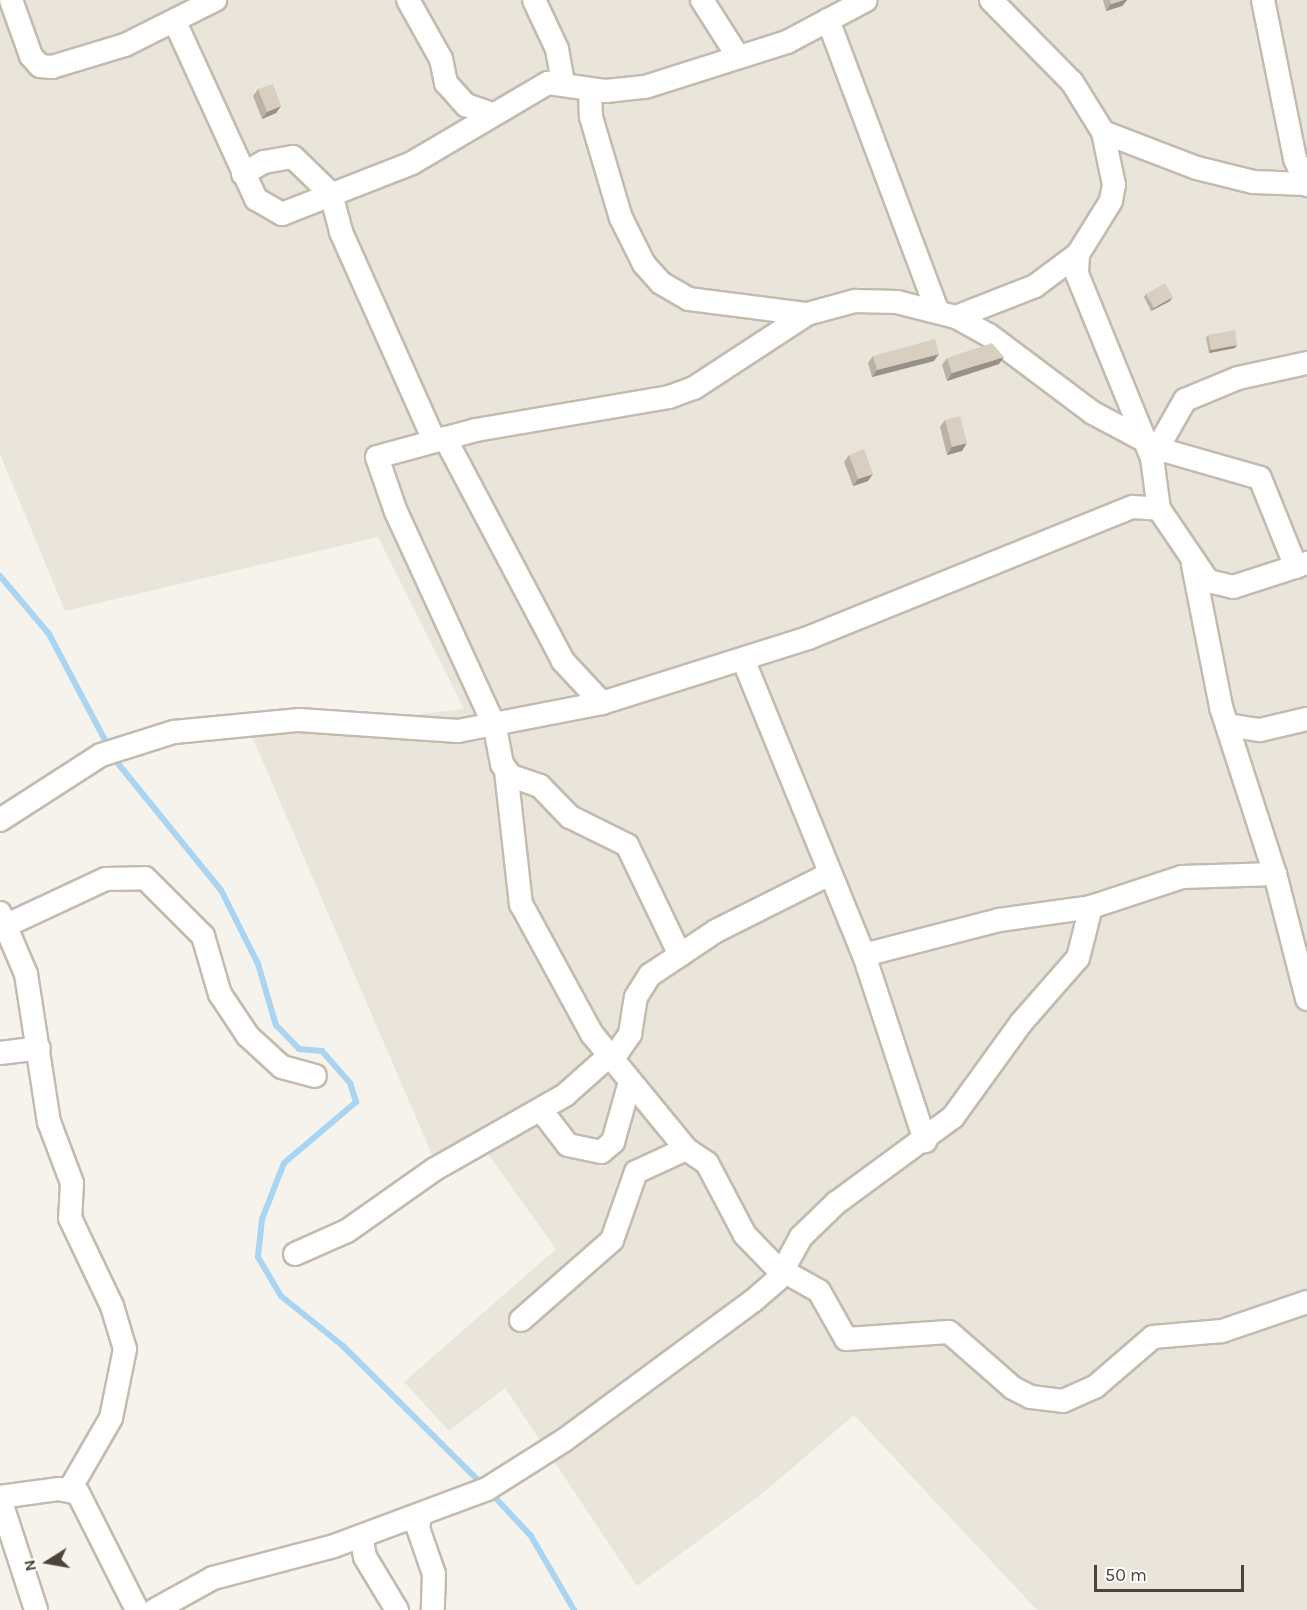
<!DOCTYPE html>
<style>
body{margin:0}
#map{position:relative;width:1307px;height:1610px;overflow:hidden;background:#f6f3ec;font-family:Karla,sans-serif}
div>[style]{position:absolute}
.residential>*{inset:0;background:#eae5da}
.stream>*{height:6px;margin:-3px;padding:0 3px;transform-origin:3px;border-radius:3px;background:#a9d4f2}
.roads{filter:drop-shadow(2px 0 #c2bbae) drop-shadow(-2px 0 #c2bbae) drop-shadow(0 2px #c2bbae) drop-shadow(0 -2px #c2bbae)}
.minor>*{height:22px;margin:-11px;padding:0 11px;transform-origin:11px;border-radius:11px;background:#fff}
.wall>*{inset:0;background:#bab2a6}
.shaded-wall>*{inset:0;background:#979187}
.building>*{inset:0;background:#d8cfc1}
span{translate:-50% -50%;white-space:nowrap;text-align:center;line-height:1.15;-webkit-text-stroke:4.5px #fff;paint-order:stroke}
.north{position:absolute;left:18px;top:1532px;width:60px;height:60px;-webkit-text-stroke:4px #fff;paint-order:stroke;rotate:259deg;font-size:16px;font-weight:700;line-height:24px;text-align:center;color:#4b4439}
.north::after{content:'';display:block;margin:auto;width:21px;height:27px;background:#4b4439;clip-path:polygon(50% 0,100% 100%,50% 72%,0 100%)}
.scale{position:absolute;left:1094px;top:1565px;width:150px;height:27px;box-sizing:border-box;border:3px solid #4b4439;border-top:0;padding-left:8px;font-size:18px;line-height:21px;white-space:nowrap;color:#4b4439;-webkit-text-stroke:4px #fff;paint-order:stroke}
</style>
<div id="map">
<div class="residential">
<div style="clip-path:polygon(0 0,1307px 0,1307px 1610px,1037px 1610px,854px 1415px,763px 1493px,637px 1586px,505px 1388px,449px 1431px,404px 1382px,556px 1249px,478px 1140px,436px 1164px,251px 734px,464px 709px,378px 537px,65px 611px,0 454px)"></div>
</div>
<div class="stream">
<div style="left:0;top:576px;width:76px;rotate:49.8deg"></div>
<div style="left:49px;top:634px;width:144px;rotate:62.2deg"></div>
<div style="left:116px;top:761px;width:166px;rotate:50.9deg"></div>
<div style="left:221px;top:890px;width:83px;rotate:63.4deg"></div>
<div style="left:258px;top:964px;width:64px;rotate:73.6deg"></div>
<div style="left:276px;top:1025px;width:33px;rotate:46deg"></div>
<div style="left:299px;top:1049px;width:23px;rotate:5deg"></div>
<div style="left:322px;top:1051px;width:43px;rotate:48.8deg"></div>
<div style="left:350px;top:1083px;width:20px;rotate:72deg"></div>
<div style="left:356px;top:1102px;width:94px;rotate:139.7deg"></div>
<div style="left:284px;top:1163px;width:60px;rotate:111.4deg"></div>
<div style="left:262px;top:1219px;width:38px;rotate:96deg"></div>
<div style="left:258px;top:1257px;width:45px;rotate:59.5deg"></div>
<div style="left:281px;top:1296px;width:80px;rotate:38.9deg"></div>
<div style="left:343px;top:1346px;width:197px;rotate:44.8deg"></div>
<div style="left:490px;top:1492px;width:60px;rotate:47deg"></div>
<div style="left:531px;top:1536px;width:86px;rotate:59.8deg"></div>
</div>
<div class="roads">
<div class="minor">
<div style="left:11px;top:0;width:59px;rotate:70.3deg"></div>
<div style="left:31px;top:56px;width:13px;rotate:48deg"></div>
<div style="left:40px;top:66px;width:12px;rotate:5deg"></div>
<div style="left:52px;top:67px;width:76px;rotate:-16.8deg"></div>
<div style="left:125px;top:45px;width:101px;rotate:-26.6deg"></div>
<div style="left:408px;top:0;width:68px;rotate:60.8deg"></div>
<div style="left:441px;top:59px;width:25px;rotate:78deg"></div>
<div style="left:446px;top:83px;width:30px;rotate:48deg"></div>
<div style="left:466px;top:105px;width:28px;rotate:19deg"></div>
<div style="left:534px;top:0;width:54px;rotate:64.9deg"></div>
<div style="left:557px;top:49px;width:34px;rotate:80deg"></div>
<div style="left:702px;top:0;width:65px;rotate:57.5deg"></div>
<div style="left:991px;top:0;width:115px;rotate:45.4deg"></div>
<div style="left:1072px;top:82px;width:59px;rotate:58.2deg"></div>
<div style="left:1103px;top:132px;width:54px;rotate:78.3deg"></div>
<div style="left:1114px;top:185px;width:16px;rotate:101deg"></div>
<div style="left:1111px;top:201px;width:62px;rotate:121.9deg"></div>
<div style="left:1078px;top:254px;width:20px;rotate:93deg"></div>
<div style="left:1077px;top:274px;width:199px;rotate:67.8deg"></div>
<div style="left:1152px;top:458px;width:51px;rotate:82.2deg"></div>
<div style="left:1263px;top:0;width:162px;rotate:78.6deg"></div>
<div style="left:1295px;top:159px;width:29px;rotate:65deg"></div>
<div style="left:828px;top:20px;width:310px;rotate:69.4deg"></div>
<div style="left:175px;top:22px;width:195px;rotate:65.4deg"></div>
<div style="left:256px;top:199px;width:30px;rotate:30deg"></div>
<div style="left:282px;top:214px;width:140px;rotate:-21.4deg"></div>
<div style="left:412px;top:163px;width:158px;rotate:-30.5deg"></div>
<div style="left:548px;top:83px;width:59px;rotate:7.9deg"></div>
<div style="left:606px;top:91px;width:39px;rotate:-6deg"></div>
<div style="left:645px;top:87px;width:149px;rotate:-17.6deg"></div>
<div style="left:787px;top:42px;width:89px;rotate:-28deg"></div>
<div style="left:590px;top:90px;width:27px;rotate:88deg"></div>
<div style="left:591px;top:117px;width:105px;rotate:73.5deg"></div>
<div style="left:621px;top:218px;width:51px;rotate:63.4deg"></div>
<div style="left:644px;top:264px;width:25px;rotate:48deg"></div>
<div style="left:661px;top:283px;width:32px;rotate:30deg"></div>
<div style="left:689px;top:299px;width:118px;rotate:7.3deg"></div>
<div style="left:1103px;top:132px;width:101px;rotate:21deg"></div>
<div style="left:1197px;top:168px;width:58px;rotate:14deg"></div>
<div style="left:1253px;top:182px;width:52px;rotate:2.2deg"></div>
<div style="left:243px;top:174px;width:24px;rotate:-30deg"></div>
<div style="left:264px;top:162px;width:29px;rotate:-10deg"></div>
<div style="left:293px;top:157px;width:53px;rotate:44.2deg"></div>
<div style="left:331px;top:194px;width:39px;rotate:75deg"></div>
<div style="left:341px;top:232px;width:228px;rotate:65.9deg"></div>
<div style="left:956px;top:317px;width:85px;rotate:-21.4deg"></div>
<div style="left:1035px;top:286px;width:54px;rotate:-36.7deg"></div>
<div style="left:445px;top:438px;width:252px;rotate:62.1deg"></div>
<div style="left:563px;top:661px;width:57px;rotate:47.1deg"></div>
<div style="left:1159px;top:449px;width:105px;rotate:16deg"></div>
<div style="left:1260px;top:478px;width:96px;rotate:68deg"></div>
<div style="left:1152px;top:458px;width:67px;rotate:-60.4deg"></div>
<div style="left:1185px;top:400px;width:57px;rotate:-22.5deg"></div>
<div style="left:1238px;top:378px;width:71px;rotate:-12.3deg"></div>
<div style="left:1193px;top:565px;width:145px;rotate:78.8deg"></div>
<div style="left:1221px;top:707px;width:176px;rotate:72.1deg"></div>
<div style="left:1275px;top:874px;width:129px;rotate:75.6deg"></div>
<div style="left:743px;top:659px;width:320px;rotate:67.8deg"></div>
<div style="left:864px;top:955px;width:196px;rotate:71.8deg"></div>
<div style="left:1227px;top:725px;width:33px;rotate:9deg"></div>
<div style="left:1260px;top:730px;width:48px;rotate:-13.2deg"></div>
<div style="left:506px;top:771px;width:134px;rotate:83.6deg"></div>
<div style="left:521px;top:904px;width:148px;rotate:61.4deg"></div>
<div style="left:592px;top:1034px;width:149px;rotate:50.7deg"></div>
<div style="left:686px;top:1149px;width:25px;rotate:34deg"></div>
<div style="left:707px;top:1163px;width:81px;rotate:62.2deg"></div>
<div style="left:745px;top:1235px;width:45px;rotate:45.9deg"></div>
<div style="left:776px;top:1267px;width:49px;rotate:29.2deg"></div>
<div style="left:819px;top:1291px;width:55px;rotate:60.6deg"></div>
<div style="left:846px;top:1339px;width:103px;rotate:-3.9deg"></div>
<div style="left:949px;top:1332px;width:85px;rotate:41.2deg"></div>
<div style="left:1013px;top:1388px;width:20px;rotate:27deg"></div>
<div style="left:1031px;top:1397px;width:32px;rotate:7deg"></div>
<div style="left:1063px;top:1401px;width:36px;rotate:-24deg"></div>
<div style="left:1096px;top:1386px;width:75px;rotate:-40.7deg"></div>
<div style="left:1153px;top:1337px;width:69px;rotate:-5deg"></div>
<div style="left:1222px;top:1331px;width:90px;rotate:-18.8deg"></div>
<div style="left:0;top:820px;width:120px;rotate:-32.8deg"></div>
<div style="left:101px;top:755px;width:77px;rotate:-17.5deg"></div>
<div style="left:174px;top:732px;width:126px;rotate:-5.5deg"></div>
<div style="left:299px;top:720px;width:159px;rotate:4deg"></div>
<div style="left:458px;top:731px;width:147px;rotate:-11deg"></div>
<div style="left:602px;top:703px;width:216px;rotate:-17.5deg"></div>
<div style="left:808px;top:638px;width:350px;rotate:-22deg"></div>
<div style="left:1133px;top:507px;width:26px;rotate:4deg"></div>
<div style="left:1159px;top:509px;width:87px;rotate:55.8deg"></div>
<div style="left:1208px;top:581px;width:26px;rotate:13deg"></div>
<div style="left:1233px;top:587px;width:78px;rotate:-18deg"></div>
<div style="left:0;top:913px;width:66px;rotate:66.9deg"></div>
<div style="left:26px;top:974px;width:150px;rotate:81.2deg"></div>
<div style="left:49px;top:1122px;width:65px;rotate:69.3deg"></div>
<div style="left:72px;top:1183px;width:35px;rotate:93deg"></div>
<div style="left:70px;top:1218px;width:98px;rotate:64.5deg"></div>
<div style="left:112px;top:1306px;width:45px;rotate:73.2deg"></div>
<div style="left:125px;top:1349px;width:70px;rotate:101.5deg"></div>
<div style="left:111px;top:1418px;width:82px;rotate:120deg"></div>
<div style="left:5px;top:926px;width:111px;rotate:-25deg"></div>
<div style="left:106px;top:879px;width:39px;rotate:-1deg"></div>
<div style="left:145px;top:878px;width:82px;rotate:45deg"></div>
<div style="left:203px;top:936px;width:60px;rotate:73.7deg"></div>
<div style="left:220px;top:994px;width:50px;rotate:56.3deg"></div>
<div style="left:248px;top:1036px;width:46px;rotate:42.4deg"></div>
<div style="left:282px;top:1067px;width:34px;rotate:15deg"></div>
<div style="left:680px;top:955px;width:122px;rotate:-115.7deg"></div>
<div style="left:627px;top:845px;width:64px;rotate:-153.8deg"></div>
<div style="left:570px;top:817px;width:43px;rotate:-134.1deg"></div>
<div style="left:540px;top:786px;width:31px;rotate:-161deg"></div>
<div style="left:511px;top:776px;width:15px;rotate:-127deg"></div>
<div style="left:502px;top:764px;width:38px;rotate:-101deg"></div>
<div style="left:495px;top:727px;width:237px;rotate:-114.7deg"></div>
<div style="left:396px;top:512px;width:58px;rotate:-109.1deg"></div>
<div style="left:377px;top:457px;width:103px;rotate:-15.3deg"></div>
<div style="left:476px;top:430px;width:196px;rotate:-9.7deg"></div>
<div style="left:669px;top:397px;width:27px;rotate:-20deg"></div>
<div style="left:694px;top:388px;width:135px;rotate:-33.2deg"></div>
<div style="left:807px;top:314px;width:50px;rotate:-15.2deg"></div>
<div style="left:855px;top:301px;width:42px;rotate:1.4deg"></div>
<div style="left:897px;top:302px;width:61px;rotate:14.3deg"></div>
<div style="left:956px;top:317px;width:38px;rotate:29deg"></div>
<div style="left:989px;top:335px;width:130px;rotate:36.9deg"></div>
<div style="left:1093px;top:413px;width:55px;rotate:28deg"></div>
<div style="left:864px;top:955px;width:139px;rotate:-14.5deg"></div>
<div style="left:999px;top:920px;width:93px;rotate:-8deg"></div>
<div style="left:1091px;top:907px;width:96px;rotate:-18.2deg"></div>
<div style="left:1182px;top:877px;width:93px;rotate:-1.8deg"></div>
<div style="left:0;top:1053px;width:39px;rotate:-7deg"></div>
<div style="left:612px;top:1060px;width:32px;rotate:-55deg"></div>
<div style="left:630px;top:1034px;width:37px;rotate:-81deg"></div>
<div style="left:636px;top:997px;width:26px;rotate:-58deg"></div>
<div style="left:650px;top:975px;width:79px;rotate:-33.7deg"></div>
<div style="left:716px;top:931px;width:127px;rotate:-26.6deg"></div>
<div style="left:541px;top:1110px;width:44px;rotate:52.4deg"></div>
<div style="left:568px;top:1145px;width:34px;rotate:12deg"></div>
<div style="left:601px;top:1152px;width:16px;rotate:-40deg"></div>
<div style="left:613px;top:1142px;width:62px;rotate:-74.2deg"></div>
<div style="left:295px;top:1254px;width:57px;rotate:-23.9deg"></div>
<div style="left:347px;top:1231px;width:108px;rotate:-35.2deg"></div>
<div style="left:435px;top:1169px;width:150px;rotate:-29.6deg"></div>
<div style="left:565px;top:1095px;width:59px;rotate:-41.6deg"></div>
<div style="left:521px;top:1320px;width:121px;rotate:-41.3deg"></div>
<div style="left:612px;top:1240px;width:72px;rotate:-70.6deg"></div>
<div style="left:636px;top:1172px;width:55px;rotate:-24.7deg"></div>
<div style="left:0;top:1497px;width:60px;rotate:-7.7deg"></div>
<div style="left:59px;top:1489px;width:19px;rotate:12deg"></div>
<div style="left:78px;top:1493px;width:131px;rotate:63.2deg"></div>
<div style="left:0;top:1499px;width:117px;rotate:72deg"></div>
<div style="left:420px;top:1516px;width:12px;rotate:99deg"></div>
<div style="left:418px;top:1528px;width:49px;rotate:70.8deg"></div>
<div style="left:434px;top:1574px;width:36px;rotate:92deg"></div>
<div style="left:361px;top:1536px;width:21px;rotate:79deg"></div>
<div style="left:365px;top:1557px;width:62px;rotate:58.9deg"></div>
<div style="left:155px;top:1610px;width:66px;rotate:-28.9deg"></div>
<div style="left:213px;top:1578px;width:125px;rotate:-14.8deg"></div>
<div style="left:334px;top:1546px;width:163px;rotate:-20.4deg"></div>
<div style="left:487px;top:1489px;width:90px;rotate:-32.3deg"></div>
<div style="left:563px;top:1441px;width:236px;rotate:-36.4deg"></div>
<div style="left:753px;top:1301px;width:33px;rotate:-41deg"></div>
<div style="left:778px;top:1279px;width:48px;rotate:-61.3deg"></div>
<div style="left:801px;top:1237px;width:49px;rotate:-44.2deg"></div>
<div style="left:836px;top:1203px;width:145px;rotate:-36.3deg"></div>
<div style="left:953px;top:1117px;width:116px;rotate:-54.1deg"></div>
<div style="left:1021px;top:1023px;width:86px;rotate:-48.8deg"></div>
<div style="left:1078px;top:958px;width:53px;rotate:-75.7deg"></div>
</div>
</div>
<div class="wall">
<div style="clip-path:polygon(1103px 0,1127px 0,1122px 6px,1106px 11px)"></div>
<div style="clip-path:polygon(258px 89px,281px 106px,276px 113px,262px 119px,253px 96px)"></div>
<div style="clip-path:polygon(1146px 294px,1170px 301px,1151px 311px,1144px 297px)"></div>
<div style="clip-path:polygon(1208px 335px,1235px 348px,1209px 353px,1206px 338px)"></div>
<div style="clip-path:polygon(873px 356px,934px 361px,872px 377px,868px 363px)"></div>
<div style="clip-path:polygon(947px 358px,999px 364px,947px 381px,942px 365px)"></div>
<div style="clip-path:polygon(945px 420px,962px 451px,947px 455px,940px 427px)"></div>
<div style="clip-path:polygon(849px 455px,868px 481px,853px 486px,844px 462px)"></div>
</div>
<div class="shaded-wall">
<div style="clip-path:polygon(1124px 0,1127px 0,1122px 6px,1106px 11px,1111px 4px)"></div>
<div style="clip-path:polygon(281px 106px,276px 113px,262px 119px,267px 112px)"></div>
<div style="clip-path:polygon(1173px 297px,1170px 301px,1151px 311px,1154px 308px)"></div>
<div style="clip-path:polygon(1237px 345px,1235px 348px,1209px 353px,1211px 350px)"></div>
<div style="clip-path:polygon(939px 354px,934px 361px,872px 377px,877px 370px)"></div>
<div style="clip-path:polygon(1004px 357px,999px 364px,947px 381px,952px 373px)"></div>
<div style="clip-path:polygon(967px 443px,962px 451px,947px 455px,952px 447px)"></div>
<div style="clip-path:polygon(873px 474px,868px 481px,853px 486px,858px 479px)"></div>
</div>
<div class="building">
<div style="clip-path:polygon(1110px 0,1124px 0,1111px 4px)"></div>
<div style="clip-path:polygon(273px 84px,281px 106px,267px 112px,258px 89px)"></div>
<div style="clip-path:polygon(1165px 283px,1173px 297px,1154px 308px,1146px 294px)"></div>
<div style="clip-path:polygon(1235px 330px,1237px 345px,1211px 350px,1208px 335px)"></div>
<div style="clip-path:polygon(935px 339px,939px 354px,877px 370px,873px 356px)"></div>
<div style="clip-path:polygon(992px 343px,1004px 357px,952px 373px,947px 358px)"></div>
<div style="clip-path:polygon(960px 416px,967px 443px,952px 447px,945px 420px)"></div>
<div style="clip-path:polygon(864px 449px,873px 474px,858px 479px,849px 455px)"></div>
</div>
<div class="north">N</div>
<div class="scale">50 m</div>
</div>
